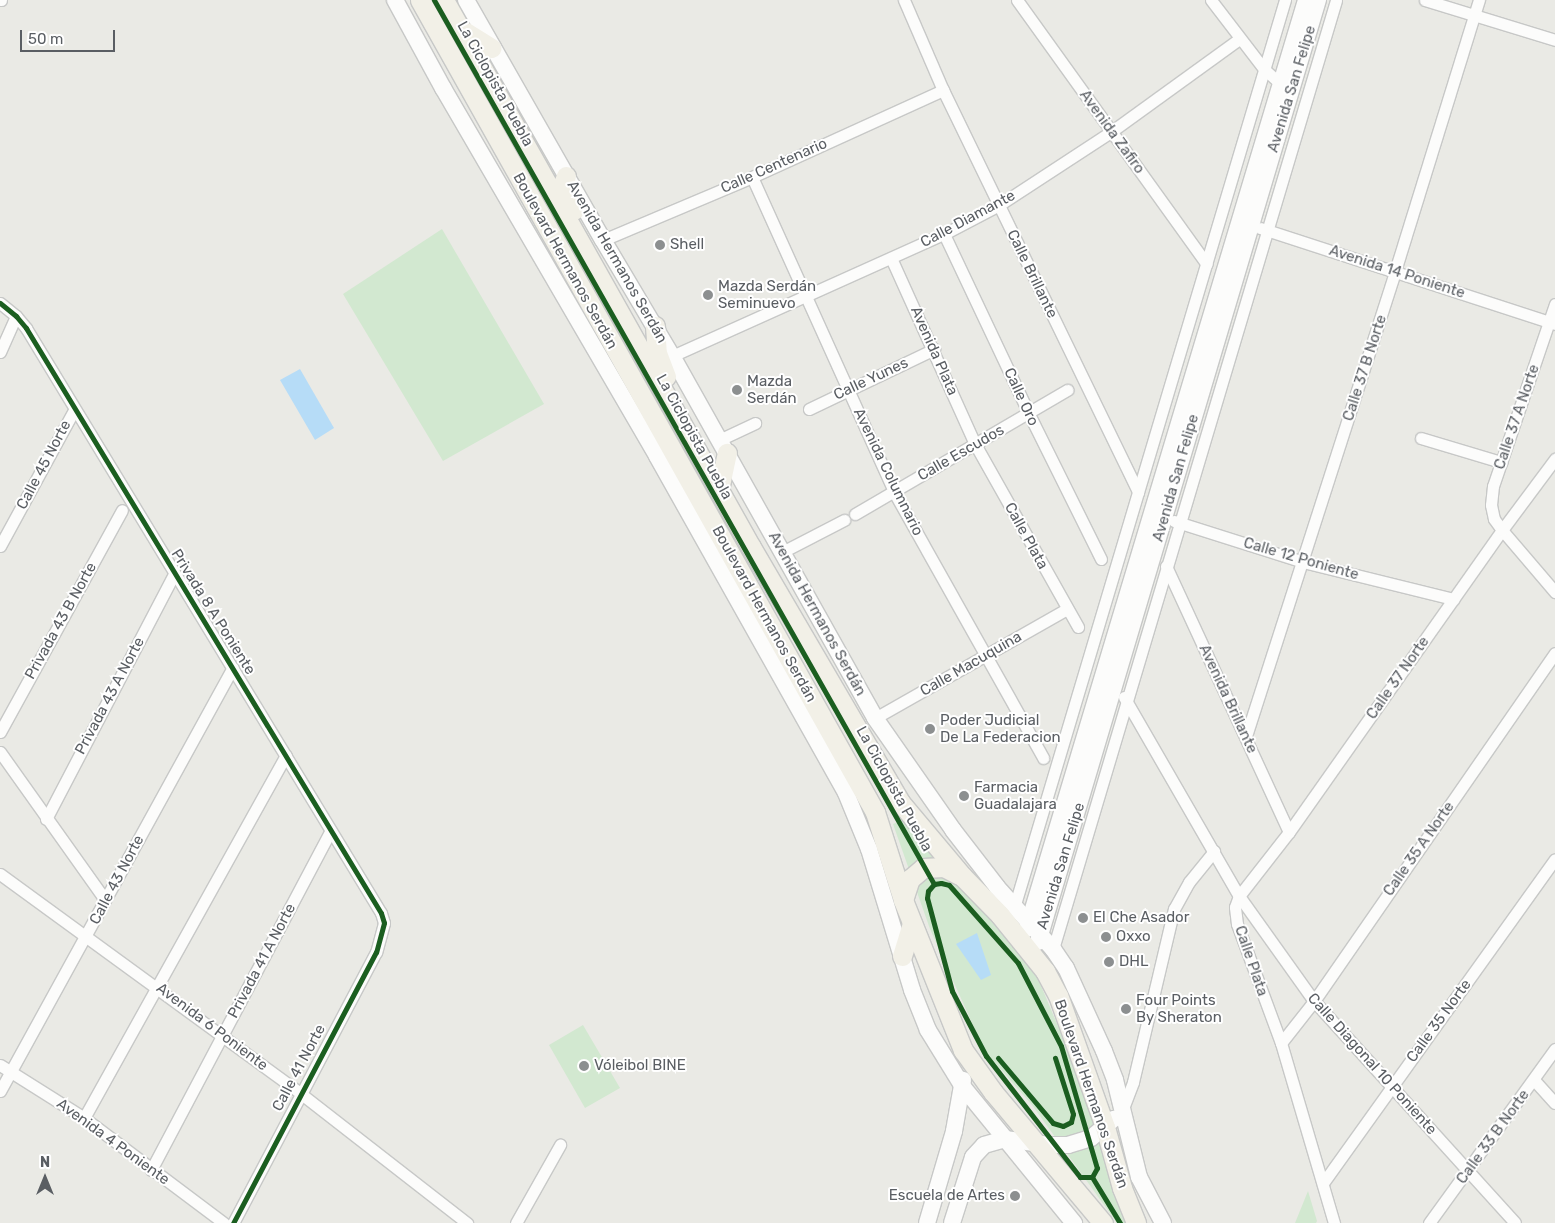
<!DOCTYPE html>
<meta charset="utf-8">
<style>
body{margin:0}
#map{position:relative;width:1555px;height:1223px;overflow:hidden;background:#eaeae5;font-family:Rubik,sans-serif}
div>[style]{position:absolute}
.green>*{inset:0;background:#d2e8d0}
.water>*{inset:0;background:#b6dcf7}
.roads{filter:drop-shadow(1px 0 #c7c8c7) drop-shadow(-1px 0 #c7c8c7) drop-shadow(0 1px #c7c8c7) drop-shadow(0 -1px #c7c8c7)}
.minor>*{height:11px;margin:-5.5px;padding:0 5.5px;transform-origin:5.5px;border-radius:5.5px;background:#fcfcfb}
.secondary>*{height:16px;margin:-8px;padding:0 8px;transform-origin:8px;border-radius:8px;background:#fcfcfb}
.primary>*{height:19px;margin:-9.5px;padding:0 9.5px;transform-origin:9.5px;border-radius:9.5px;background:#f2f0e7}
.cycleway>*{height:5px;margin:-2.5px;padding:0 2.5px;transform-origin:2.5px;border-radius:2.5px;background:#1b5e20}
.dots>*{width:14px;height:14px;translate:-50% -50%;box-sizing:border-box;border:2px solid #fff;border-radius:50%}
span{translate:-50% -50%;white-space:nowrap;text-align:center;line-height:1.15;-webkit-text-stroke:4px #fff;paint-order:stroke}
.street-label{font-size:15px;color:#5a5e63}
.poi-label{font-size:15px;color:#5a5e63}
.left{translate:0 -50%;text-align:left}
.right{translate:-100% -50%;text-align:right}
.north{position:absolute;left:20px;top:1153px;width:50px;height:50px;-webkit-text-stroke:4px #fff;paint-order:stroke;rotate:0deg;font-size:14px;font-weight:700;line-height:20px;text-align:center;color:#5a5e63}
.north::after{content:'';display:block;margin:auto;width:18px;height:22px;background:#5a5e63;clip-path:polygon(50% 0,100% 100%,50% 72%,0 100%)}
.scale{position:absolute;left:20px;top:30px;width:95px;height:22px;box-sizing:border-box;border:2px solid #5a5e63;border-top:0;padding-left:6px;font-size:15px;line-height:18px;white-space:nowrap;color:#5a5e63;-webkit-text-stroke:4px #fff;paint-order:stroke}
</style>
<div id="map">
<div class="green">
<div style="clip-path:polygon(442px 229px,544px 404px,443px 461px,343px 294px)"></div>
<div style="clip-path:polygon(905px 819px,1036px 974px,1085px 1090px,1129px 1223px,1117px 1223px,1032px 1105px,984px 1050px,930px 929px,893px 824px)"></div>
<div style="clip-path:polygon(583px 1025px,620px 1088px,585px 1108px,549px 1045px)"></div>
<div style="clip-path:polygon(1308px 1191px,1317px 1221px,1316px 1223px,1295px 1223px)"></div>
</div>
<div class="water">
<div style="clip-path:polygon(300px 369px,334px 428px,315px 440px,280px 380px)"></div>
<div style="clip-path:polygon(977px 933px,991px 975px,981px 980px,956px 944px)"></div>
</div>
<div class="roads">
<div class="minor">
<div style="left:0;top:0;width:1px"></div>
<div style="left:904px;top:0;width:98px;rotate:66.6deg"></div>
<div style="left:943px;top:90px;width:447px;rotate:64.1deg"></div>
<div style="left:1017px;top:0;width:325px;rotate:54.3deg"></div>
<div style="left:1211px;top:0;width:87px;rotate:52.5deg"></div>
<div style="left:1264px;top:69px;width:28px;rotate:42deg"></div>
<div style="left:1425px;top:0;width:136px;rotate:17.1deg"></div>
<div style="left:752px;top:177px;width:346px;rotate:65.7deg"></div>
<div style="left:894px;top:492px;width:305px;rotate:60.7deg"></div>
<div style="left:1260px;top:228px;width:310px;rotate:18deg"></div>
<div style="left:944px;top:234px;width:199px;rotate:64.7deg"></div>
<div style="left:1029px;top:414px;width:162px;rotate:63.6deg"></div>
<div style="left:603px;top:240px;width:162px;rotate:-22.9deg"></div>
<div style="left:752px;top:177px;width:210px;rotate:-24.5deg"></div>
<div style="left:891px;top:258px;width:204px;rotate:65.7deg"></div>
<div style="left:975px;top:444px;width:210px;rotate:60.6deg"></div>
<div style="left:0;top:303px;width:21px;rotate:39deg"></div>
<div style="left:16px;top:316px;width:16px;rotate:50deg"></div>
<div style="left:26px;top:328px;width:684px;rotate:58.75deg"></div>
<div style="left:381px;top:913px;width:10px;rotate:73deg"></div>
<div style="left:384px;top:923px;width:30px;rotate:105deg"></div>
<div style="left:376px;top:952px;width:306px;rotate:117.8deg"></div>
<div style="left:1555px;top:304px;width:192px;rotate:108.8deg"></div>
<div style="left:1493px;top:486px;width:19px;rotate:96deg"></div>
<div style="left:1491px;top:505px;width:14px;rotate:78deg"></div>
<div style="left:1494px;top:519px;width:14px;rotate:54deg"></div>
<div style="left:1502px;top:530px;width:82px;rotate:49.5deg"></div>
<div style="left:0;top:352px;width:39px;rotate:-66deg"></div>
<div style="left:672px;top:356px;width:298px;rotate:-24.2deg"></div>
<div style="left:944px;top:234px;width:62px;rotate:-27.8deg"></div>
<div style="left:999px;top:205px;width:135px;rotate:-33.2deg"></div>
<div style="left:1112px;top:131px;width:157px;rotate:-35.9deg"></div>
<div style="left:809px;top:409px;width:139px;rotate:-25.6deg"></div>
<div style="left:1421px;top:438px;width:84px;rotate:16.7deg"></div>
<div style="left:719px;top:440px;width:40px;rotate:-25deg"></div>
<div style="left:855px;top:514px;width:246px;rotate:-30.3deg"></div>
<div style="left:1174px;top:521px;width:135px;rotate:17.6deg"></div>
<div style="left:1303px;top:562px;width:155px;rotate:13.8deg"></div>
<div style="left:0;top:546px;width:155px;rotate:-61.4deg"></div>
<div style="left:782px;top:552px;width:70px;rotate:-27.3deg"></div>
<div style="left:1166px;top:566px;width:293px;rotate:65.2deg"></div>
<div style="left:1124px;top:697px;width:230px;rotate:60deg"></div>
<div style="left:1239px;top:896px;width:129px;rotate:54.5deg"></div>
<div style="left:1314px;top:1001px;width:299px;rotate:47.8deg"></div>
<div style="left:875px;top:718px;width:221px;rotate:-29.6deg"></div>
<div style="left:0;top:732px;width:253px;rotate:-61.2deg"></div>
<div style="left:1246px;top:736px;width:488px;rotate:-72.2deg"></div>
<div style="left:1395px;top:271px;width:284px;rotate:-72.8deg"></div>
<div style="left:0;top:752px;width:181px;rotate:54.6deg"></div>
<div style="left:46px;top:819px;width:276px;rotate:-62.4deg"></div>
<div style="left:0;top:874px;width:371px;rotate:36.1deg"></div>
<div style="left:300px;top:1093px;width:212px;rotate:37.9deg"></div>
<div style="left:1013px;top:911px;width:951px;rotate:-73.38deg"></div>
<div style="left:1053px;top:949px;width:990px;rotate:-73.39deg"></div>
<div style="left:1281px;top:1043px;width:53px;rotate:-51.8deg"></div>
<div style="left:1314px;top:1001px;width:423px;rotate:-55.3deg"></div>
<div style="left:0;top:1065px;width:99px;rotate:32.2deg"></div>
<div style="left:84px;top:1118px;width:175px;rotate:36.9deg"></div>
<div style="left:1534px;top:1080px;width:31px;rotate:48deg"></div>
<div style="left:0;top:1091px;width:483px;rotate:-61.2deg"></div>
<div style="left:1122px;top:1111px;width:31px;rotate:-69deg"></div>
<div style="left:1133px;top:1082px;width:178px;rotate:-76.7deg"></div>
<div style="left:1174px;top:909px;width:31px;rotate:-61deg"></div>
<div style="left:1189px;top:882px;width:40px;rotate:-51deg"></div>
<div style="left:84px;top:1118px;width:415px;rotate:-60.9deg"></div>
<div style="left:151px;top:1170px;width:382px;rotate:-62.1deg"></div>
<div style="left:1323px;top:1183px;width:398px;rotate:-54.4deg"></div>
<div style="left:516px;top:1223px;width:90px;rotate:-60.6deg"></div>
<div style="left:1334px;top:1223px;width:188px;rotate:-106.4deg"></div>
<div style="left:1281px;top:1043px;width:127px;rotate:-110.3deg"></div>
<div style="left:1237px;top:924px;width:17px;rotate:-97deg"></div>
<div style="left:1235px;top:907px;width:12px;rotate:-70deg"></div>
<div style="left:1239px;top:896px;width:81px;rotate:-52deg"></div>
<div style="left:1289px;top:832px;width:370px;rotate:-54.8deg"></div>
<div style="left:1502px;top:530px;width:89px;rotate:-53.3deg"></div>
<div style="left:1429px;top:1223px;width:215px;rotate:-54.1deg"></div>
</div>
<div class="secondary">
<div style="left:395px;top:0;width:100px;rotate:61.4deg"></div>
<div style="left:443px;top:88px;width:426px;rotate:59.8deg"></div>
<div style="left:657px;top:456px;width:386px;rotate:60.7deg"></div>
<div style="left:846px;top:793px;width:61px;rotate:67.7deg"></div>
<div style="left:869px;top:849px;width:147px;rotate:73deg"></div>
<div style="left:912px;top:990px;width:43px;rotate:68.2deg"></div>
<div style="left:928px;top:1030px;width:67px;rotate:58.4deg"></div>
<div style="left:963px;top:1087px;width:176px;rotate:50.8deg"></div>
<div style="left:466px;top:0;width:276px;rotate:60.3deg"></div>
<div style="left:603px;top:240px;width:135px;rotate:59.3deg"></div>
<div style="left:672px;top:356px;width:415px;rotate:60.7deg"></div>
<div style="left:875px;top:718px;width:136px;rotate:55.1deg"></div>
<div style="left:953px;top:830px;width:72px;rotate:52.3deg"></div>
<div style="left:997px;top:887px;width:84px;rotate:47.9deg"></div>
<div style="left:1053px;top:949px;width:23px;rotate:56deg"></div>
<div style="left:1066px;top:968px;width:91px;rotate:65.4deg"></div>
<div style="left:1104px;top:1051px;width:31px;rotate:69deg"></div>
<div style="left:1115px;top:1080px;width:100px;rotate:76.1deg"></div>
<div style="left:1139px;top:1177px;width:52px;rotate:62.4deg"></div>
<div style="left:1027px;top:929px;width:970px;rotate:-73.28deg"></div>
<div style="left:1038px;top:942px;width:983px;rotate:-73.45deg"></div>
<div style="left:927px;top:1223px;width:96px;rotate:-73.6deg"></div>
<div style="left:954px;top:1131px;width:52px;rotate:-80deg"></div>
<div style="left:952px;top:1223px;width:69px;rotate:-72.3deg"></div>
<div style="left:973px;top:1157px;width:16px;rotate:-47deg"></div>
<div style="left:984px;top:1145px;width:22px;rotate:-16deg"></div>
<div style="left:1005px;top:1139px;width:44px;rotate:7.8deg"></div>
<div style="left:1049px;top:1145px;width:19px"></div>
<div style="left:1068px;top:1145px;width:24px;rotate:-17deg"></div>
<div style="left:1091px;top:1138px;width:30px;rotate:-40deg"></div>
</div>
<div class="primary">
<div style="left:420px;top:0;width:931px;rotate:60.74deg"></div>
<div style="left:875px;top:812px;width:92px;rotate:72.3deg"></div>
<div style="left:903px;top:900px;width:162px;rotate:68.2deg"></div>
<div style="left:963px;top:1050px;width:52px;rotate:54.5deg"></div>
<div style="left:993px;top:1092px;width:171px;rotate:50deg"></div>
<div style="left:444px;top:0;width:627px;rotate:60.7deg"></div>
<div style="left:751px;top:547px;width:295px;rotate:59.7deg"></div>
<div style="left:900px;top:802px;width:97px;rotate:50deg"></div>
<div style="left:962px;top:876px;width:54px;rotate:45.7deg"></div>
<div style="left:1000px;top:915px;width:72px;rotate:51.2deg"></div>
<div style="left:1045px;top:971px;width:27px;rotate:62deg"></div>
<div style="left:1058px;top:995px;width:140px;rotate:70.4deg"></div>
<div style="left:1105px;top:1127px;width:63px;rotate:74.4deg"></div>
<div style="left:1122px;top:1188px;width:38px;rotate:68deg"></div>
<div style="left:461px;top:29px;width:36px;rotate:32deg"></div>
<div style="left:566px;top:176px;width:9px;rotate:111deg"></div>
<div style="left:563px;top:184px;width:8px;rotate:76deg"></div>
<div style="left:565px;top:192px;width:20px;rotate:63deg"></div>
<div style="left:655px;top:326px;width:27px;rotate:86deg"></div>
<div style="left:657px;top:353px;width:25px;rotate:69deg"></div>
<div style="left:719px;top:490px;width:38px;rotate:-78deg"></div>
<div style="left:903px;top:900px;width:22px;rotate:-72deg"></div>
<div style="left:910px;top:879px;width:17px;rotate:-40deg"></div>
<div style="left:923px;top:868px;width:21px;rotate:-3deg"></div>
<div style="left:944px;top:867px;width:17px;rotate:28deg"></div>
<div style="left:902px;top:956px;width:34px;rotate:-73deg"></div>
</div>
</div>
<div class="cycleway">
<div style="left:434px;top:0;width:1016px;rotate:60.51deg"></div>
<div style="left:0;top:303px;width:21px;rotate:39deg"></div>
<div style="left:16px;top:316px;width:16px;rotate:50deg"></div>
<div style="left:26px;top:328px;width:684px;rotate:58.75deg"></div>
<div style="left:381px;top:913px;width:10px;rotate:73deg"></div>
<div style="left:384px;top:923px;width:30px;rotate:105deg"></div>
<div style="left:376px;top:952px;width:306px;rotate:117.8deg"></div>
<div style="left:998px;top:1058px;width:85px;rotate:49.8deg"></div>
<div style="left:1053px;top:1123px;width:10px;rotate:17deg"></div>
<div style="left:1063px;top:1126px;width:9px;rotate:-27deg"></div>
<div style="left:1071px;top:1122px;width:8px;rotate:-76deg"></div>
<div style="left:1073px;top:1114px;width:59px;rotate:-107.8deg"></div>
<div style="left:1092px;top:1177px;width:12px;rotate:180deg"></div>
<div style="left:1080px;top:1177px;width:153px;rotate:-127.8deg"></div>
<div style="left:986px;top:1056px;width:73px;rotate:-117.6deg"></div>
<div style="left:952px;top:991px;width:96px;rotate:-105deg"></div>
<div style="left:927px;top:898px;width:7px;rotate:-82deg"></div>
<div style="left:928px;top:891px;width:9px;rotate:-49deg"></div>
<div style="left:934px;top:884px;width:7px;rotate:-8deg"></div>
<div style="left:941px;top:883px;width:8px;rotate:14deg"></div>
<div style="left:949px;top:885px;width:104px;rotate:48.5deg"></div>
<div style="left:1018px;top:963px;width:93px;rotate:62.6deg"></div>
<div style="left:1061px;top:1046px;width:127px;rotate:73.6deg"></div>
<div style="left:1097px;top:1168px;width:10px;rotate:119deg"></div>
<div style="left:1092px;top:1177px;width:54px;rotate:58.7deg"></div>
</div>
<div class="dots">
<div style="left:660px;top:245px;background:#8c8f90"></div>
<div style="left:708px;top:295px;background:#8c8f90"></div>
<div style="left:737px;top:390px;background:#8c8f90"></div>
<div style="left:930px;top:729px;background:#8c8f90"></div>
<div style="left:964px;top:796px;background:#8c8f90"></div>
<div style="left:1083px;top:918px;background:#8c8f90"></div>
<div style="left:1106px;top:937px;background:#8c8f90"></div>
<div style="left:1109px;top:962px;background:#8c8f90"></div>
<div style="left:1126px;top:1009px;background:#8c8f90"></div>
<div style="left:584px;top:1066px;background:#8c8f90"></div>
<div style="left:1015px;top:1196px;background:#8c8f90"></div>
</div>
<div class="street-label">
<span style="left:495px;top:84px;rotate:61deg">La Ciclopista Puebla</span>
<span style="left:1292px;top:89px;rotate:-73deg">Avenida San Felipe</span>
<span style="left:1112px;top:132px;rotate:54deg">Avenida Zafiro</span>
<span style="left:774px;top:166px;rotate:-24deg">Calle Centenario</span>
<span style="left:968px;top:219px;rotate:-28deg">Calle Diamante</span>
<span style="left:565px;top:261px;rotate:61deg">Boulevard Hermanos Serdán</span>
<span style="left:617px;top:262px;rotate:60deg">Avenida Hermanos Serdán</span>
<span style="left:1397px;top:272px;rotate:18deg">Avenida 14 Poniente</span>
<span style="left:1032px;top:274px;rotate:64deg">Calle Brillante</span>
<span style="left:934px;top:351px;rotate:66deg">Avenida Plata</span>
<span style="left:1365px;top:368px;rotate:-72deg">Calle 37 B Norte</span>
<span style="left:871px;top:379px;rotate:-25deg">Calle Yunes</span>
<span style="left:1021px;top:397px;rotate:65deg">Calle Oro</span>
<span style="left:1517px;top:417px;rotate:-71deg">Calle 37 A Norte</span>
<span style="left:694px;top:437px;rotate:61deg">La Ciclopista Puebla</span>
<span style="left:961px;top:453px;rotate:-30deg">Calle Escudos</span>
<span style="left:44px;top:465px;rotate:-62deg">Calle 45 Norte</span>
<span style="left:888px;top:472px;rotate:64deg">Avenida Columnario</span>
<span style="left:1176px;top:478px;rotate:-74deg">Avenida San Felipe</span>
<span style="left:1026px;top:536px;rotate:61deg">Calle Plata</span>
<span style="left:1301px;top:559px;rotate:16deg">Calle 12 Poniente</span>
<span style="left:213px;top:612px;rotate:58deg">Privada 8 A Poniente</span>
<span style="left:764px;top:614px;rotate:61deg">Boulevard Hermanos Serdán</span>
<span style="left:817px;top:614px;rotate:61deg">Avenida Hermanos Serdán</span>
<span style="left:61px;top:621px;rotate:-61deg">Privada 43 B Norte</span>
<span style="left:971px;top:664px;rotate:-30deg">Calle Macuquina</span>
<span style="left:1398px;top:678px;rotate:-55deg">Calle 37 Norte</span>
<span style="left:110px;top:696px;rotate:-62deg">Privada 43 A Norte</span>
<span style="left:1228px;top:699px;rotate:65deg">Avenida Brillante</span>
<span style="left:894px;top:789px;rotate:61deg">La Ciclopista Puebla</span>
<span style="left:1419px;top:849px;rotate:-55deg">Calle 35 A Norte</span>
<span style="left:1061px;top:866px;rotate:-73deg">Avenida San Felipe</span>
<span style="left:117px;top:880px;rotate:-62deg">Calle 43 Norte</span>
<span style="left:262px;top:961px;rotate:-62deg">Privada 41 A Norte</span>
<span style="left:1251px;top:961px;rotate:71deg">Calle Plata</span>
<span style="left:1439px;top:1021px;rotate:-54deg">Calle 35 Norte</span>
<span style="left:212px;top:1027px;rotate:37deg">Avenida 6 Poniente</span>
<span style="left:1372px;top:1064px;rotate:48deg">Calle Diagonal 10 Poniente</span>
<span style="left:299px;top:1068px;rotate:-62deg">Calle 41 Norte</span>
<span style="left:1091px;top:1094px;rotate:71deg">Boulevard Hermanos Serdán</span>
<span style="left:1493px;top:1137px;rotate:-54deg">Calle 33 B Norte</span>
<span style="left:113px;top:1142px;rotate:36deg">Avenida 4 Poniente</span>
</div>
<div class="poi-label">
<span class="left" style="left:670px;top:245px">Shell</span>
<span class="left" style="left:718px;top:295px">Mazda Serdán<br>Seminuevo</span>
<span class="left" style="left:747px;top:390px">Mazda<br>Serdán</span>
<span class="left" style="left:940px;top:729px">Poder Judicial<br>De La Federacion</span>
<span class="left" style="left:974px;top:796px">Farmacia<br>Guadalajara</span>
<span class="left" style="left:1093px;top:918px">El Che Asador</span>
<span class="left" style="left:1116px;top:937px">Oxxo</span>
<span class="left" style="left:1119px;top:962px">DHL</span>
<span class="left" style="left:1136px;top:1009px">Four Points<br>By Sheraton</span>
<span class="left" style="left:594px;top:1066px">Vóleibol BINE</span>
<span class="right" style="left:1005px;top:1196px">Escuela de Artes</span>
</div>
<div class="north">N</div>
<div class="scale">50 m</div>
</div>
